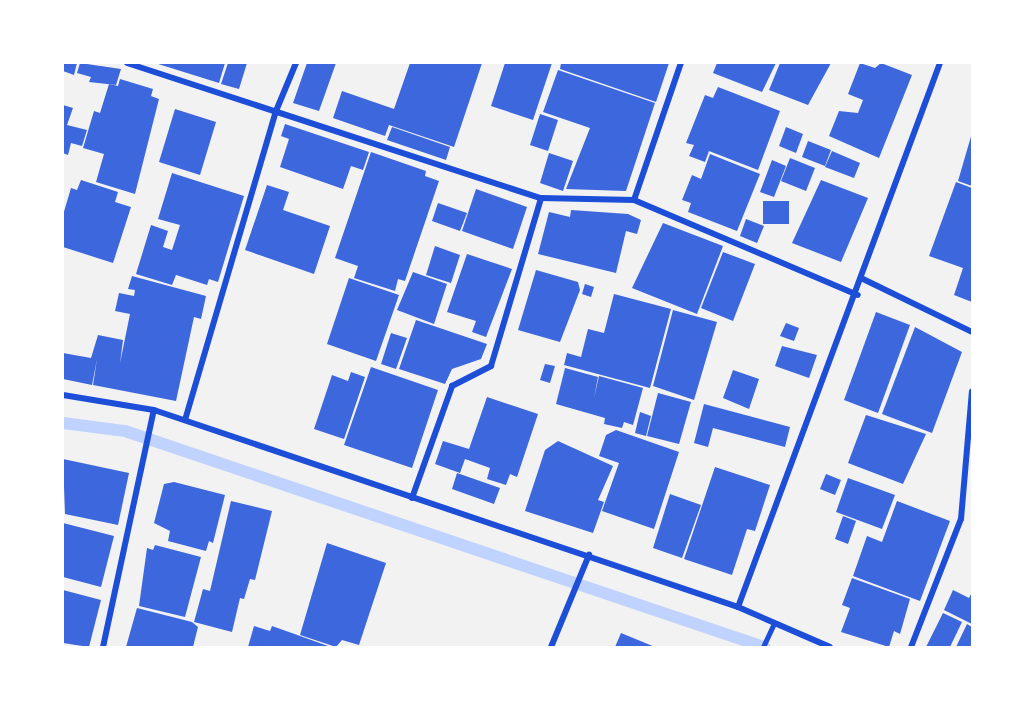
<!DOCTYPE html>
<style>
body{margin:0}
#map{position:relative;width:1035px;height:710px;overflow:hidden;background:#f2f2f2;font-family:Helvetica,sans-serif}
div>[style]{position:absolute}
.stream>*{height:12px;margin:-6px;padding:0 6px;transform-origin:6px;border-radius:6px;background:#bfd3fe}
.building>*{inset:0;background:#3d67dc}
.service>*{height:4.5px;margin:-2.25px;padding:0 2.25px;transform-origin:2.25px;border-radius:2.25px;background:#1d4ed8}
.minor>*{height:6px;margin:-3px;padding:0 3px;transform-origin:3px;border-radius:3px;background:#1d4ed8}
span{translate:-50% -50%;white-space:nowrap;text-align:center;line-height:1.15;-webkit-text-stroke:6px #fff;paint-order:stroke}
.frame{position:absolute;inset:0;border:64px solid #fff;pointer-events:none}
</style>
<div id="map">
<div class="stream">
<div style="left:63px;top:423px;width:63px;rotate:7.4deg"></div>
<div style="left:125px;top:431px;width:675px;rotate:18.68deg"></div>
</div>
<div class="building">
<div style="clip-path:polygon(63px 63px,77px 63px,74px 75px,63px 71px)"></div>
<div style="clip-path:polygon(80px 63px,121px 69px,116px 85px,89px 82px,91px 77px,77px 73px)"></div>
<div style="clip-path:polygon(155px 63px,225px 63px,219px 83px)"></div>
<div style="clip-path:polygon(228px 63px,247px 63px,239px 89px,221px 84px)"></div>
<div style="clip-path:polygon(307px 63px,336px 63px,319px 111px,293px 103px)"></div>
<div style="clip-path:polygon(410px 63px,482px 63px,454px 147px,389px 125px,385px 136px,333px 118px,342px 91px,394px 109px)"></div>
<div style="clip-path:polygon(505px 63px,552px 63px,533px 120px,491px 106px)"></div>
<div style="clip-path:polygon(561px 63px,669px 63px,656px 102px,560px 69px)"></div>
<div style="clip-path:polygon(717px 63px,776px 63px,762px 92px,713px 73px)"></div>
<div style="clip-path:polygon(780px 63px,831px 63px,808px 105px,769px 90px)"></div>
<div style="clip-path:polygon(860px 63px,875px 68px,881px 63px,912px 75px,879px 158px,829px 136px,839px 111px,858px 113px,863px 100px,848px 94px)"></div>
<div style="clip-path:polygon(558px 70px,655px 103px,626px 191px,566px 189px,590px 128px,543px 112px)"></div>
<div style="clip-path:polygon(120px 79px,153px 89px,151px 96px,159px 99px,135px 194px,96px 182px,104px 154px,83px 148px,94px 111px,100px 113px,109px 84px,118px 86px)"></div>
<div style="clip-path:polygon(718px 87px,780px 111px,758px 170px,709px 151px,705px 162px,689px 156px,694px 145px,686px 143px,705px 95px,713px 98px)"></div>
<div style="clip-path:polygon(63px 105px,73px 108px,67px 125px,87px 130px,82px 146px,71px 143px,68px 155px,63px 153px)"></div>
<div style="clip-path:polygon(175px 109px,216px 122px,200px 175px,159px 162px)"></div>
<div style="clip-path:polygon(540px 114px,558px 120px,548px 151px,530px 145px)"></div>
<div style="clip-path:polygon(285px 124px,369px 152px,363px 170px,351px 166px,343px 189px,280px 167px,289px 139px,281px 136px)"></div>
<div style="clip-path:polygon(392px 127px,450px 147px,446px 160px,387px 140px)"></div>
<div style="clip-path:polygon(786px 127px,803px 134px,796px 153px,779px 146px)"></div>
<div style="clip-path:polygon(972px 133px,972px 186px,958px 181px)"></div>
<div style="clip-path:polygon(808px 141px,831px 150px,825px 166px,802px 157px)"></div>
<div style="clip-path:polygon(832px 151px,860px 163px,854px 178px,825px 167px)"></div>
<div style="clip-path:polygon(371px 152px,426px 171px,425px 176px,439px 181px,405px 281px,398px 279px,395px 291px,354px 278px,358px 266px,335px 258px)"></div>
<div style="clip-path:polygon(549px 153px,573px 161px,563px 191px,540px 183px)"></div>
<div style="clip-path:polygon(710px 154px,760px 174px,737px 231px,688px 212px,691px 203px,682px 200px,692px 175px,701px 179px)"></div>
<div style="clip-path:polygon(790px 158px,815px 168px,806px 191px,781px 181px)"></div>
<div style="clip-path:polygon(772px 160px,786px 166px,774px 197px,760px 192px)"></div>
<div style="clip-path:polygon(172px 173px,244px 196px,218px 282px,209px 279px,207px 285px,176px 275px,172px 285px,136px 274px,151px 225px,168px 231px,163px 247px,172px 250px,180px 225px,158px 219px)"></div>
<div style="clip-path:polygon(81px 180px,118px 192px,115px 202px,131px 207px,113px 263px,63px 247px,63px 215px,71px 188px,77px 190px)"></div>
<div style="clip-path:polygon(821px 180px,868px 198px,841px 262px,792px 243px)"></div>
<div style="clip-path:polygon(956px 182px,972px 188px,972px 302px,954px 295px,963px 268px,929px 256px)"></div>
<div style="clip-path:polygon(267px 185px,289px 192px,283px 210px,330px 226px,314px 274px,245px 250px)"></div>
<div style="clip-path:polygon(476px 189px,527px 207px,513px 249px,462px 231px)"></div>
<div style="clip-path:polygon(763px 201px,789px 201px,789px 224px,763px 224px)"></div>
<div style="clip-path:polygon(438px 203px,467px 213px,460px 231px,432px 221px)"></div>
<div style="clip-path:polygon(571px 210px,628px 214px,641px 220px,637px 234px,626px 231px,616px 273px,538px 254px,549px 212px,570px 217px)"></div>
<div style="clip-path:polygon(746px 219px,764px 226px,757px 243px,740px 236px)"></div>
<div style="clip-path:polygon(663px 223px,723px 246px,697px 314px,632px 288px)"></div>
<div style="clip-path:polygon(435px 246px,460px 255px,451px 283px,426px 275px)"></div>
<div style="clip-path:polygon(723px 252px,755px 264px,733px 321px,701px 308px)"></div>
<div style="clip-path:polygon(467px 254px,512px 269px,486px 337px,472px 332px,476px 321px,447px 312px)"></div>
<div style="clip-path:polygon(536px 270px,578px 282px,580px 290px,560px 342px,518px 330px)"></div>
<div style="clip-path:polygon(413px 272px,447px 284px,434px 324px,397px 310px)"></div>
<div style="clip-path:polygon(132px 276px,206px 296px,201px 319px,194px 317px,176px 401px,93px 385px,97px 359px,92px 385px,63px 379px,63px 353px,91px 358px,98px 335px,123px 340px,120px 363px,130px 314px,115px 311px,119px 293px,134px 296px,135px 290px,128px 289px)"></div>
<div style="clip-path:polygon(349px 278px,399px 295px,376px 361px,327px 344px)"></div>
<div style="clip-path:polygon(585px 284px,594px 287px,591px 297px,582px 294px)"></div>
<div style="clip-path:polygon(614px 294px,671px 309px,650px 388px,564px 365px,567px 353px,581px 357px,588px 329px,604px 333px)"></div>
<div style="clip-path:polygon(673px 310px,717px 322px,694px 400px,653px 386px)"></div>
<div style="clip-path:polygon(876px 312px,910px 325px,878px 413px,844px 400px)"></div>
<div style="clip-path:polygon(416px 320px,487px 344px,481px 359px,452px 369px,445px 384px,399px 369px)"></div>
<div style="clip-path:polygon(786px 323px,799px 328px,794px 341px,780px 336px)"></div>
<div style="clip-path:polygon(915px 327px,962px 352px,932px 433px,882px 414px)"></div>
<div style="clip-path:polygon(391px 333px,407px 338px,396px 369px,381px 364px)"></div>
<div style="clip-path:polygon(782px 346px,817px 355px,809px 378px,775px 366px)"></div>
<div style="clip-path:polygon(545px 364px,555px 366px,550px 383px,540px 380px)"></div>
<div style="clip-path:polygon(371px 367px,438px 390px,412px 468px,344px 445px)"></div>
<div style="clip-path:polygon(565px 368px,598px 377px,594px 398px,599px 376px,643px 388px,633px 425px,624px 422px,622px 428px,604px 424px,605px 418px,556px 404px)"></div>
<div style="clip-path:polygon(733px 370px,759px 379px,749px 409px,723px 398px)"></div>
<div style="clip-path:polygon(351px 372px,365px 377px,344px 439px,314px 429px,332px 375px,348px 381px)"></div>
<div style="clip-path:polygon(658px 393px,691px 402px,679px 444px,647px 436px)"></div>
<div style="clip-path:polygon(487px 397px,538px 414px,517px 477px,510px 474px,506px 485px,487px 479px,490px 468px,465px 459px,460px 473px,435px 464px,443px 441px,469px 449px)"></div>
<div style="clip-path:polygon(704px 404px,790px 427px,785px 447px,713px 428px,708px 447px,694px 443px)"></div>
<div style="clip-path:polygon(640px 412px,651px 416px,646px 436px,635px 433px)"></div>
<div style="clip-path:polygon(866px 415px,926px 434px,903px 484px,848px 463px)"></div>
<div style="clip-path:polygon(616px 430px,679px 452px,654px 529px,602px 511px,619px 463px,599px 456px,606px 435px)"></div>
<div style="clip-path:polygon(558px 441px,613px 466px,598px 500px,604px 502px,593px 533px,525px 511px,545px 450px)"></div>
<div style="clip-path:polygon(63px 459px,129px 473px,118px 525px,65px 514px)"></div>
<div style="clip-path:polygon(715px 467px,770px 485px,755px 531px,747px 529px,732px 575px,684px 559px)"></div>
<div style="clip-path:polygon(457px 473px,500px 488px,494px 504px,452px 489px)"></div>
<div style="clip-path:polygon(826px 474px,841px 480px,835px 495px,820px 489px)"></div>
<div style="clip-path:polygon(848px 478px,895px 495px,882px 529px,836px 512px)"></div>
<div style="clip-path:polygon(174px 482px,225px 495px,213px 543px,209px 541px,206px 551px,168px 541px,170px 531px,154px 523px,164px 484px)"></div>
<div style="clip-path:polygon(670px 494px,701px 505px,682px 558px,653px 548px)"></div>
<div style="clip-path:polygon(231px 501px,272px 511px,255px 580px,250px 579px,244px 599px,240px 598px,232px 632px,194px 622px,203px 589px,210px 591px)"></div>
<div style="clip-path:polygon(897px 501px,950px 521px,920px 601px,853px 576px,867px 536px,882px 542px)"></div>
<div style="clip-path:polygon(843px 516px,856px 521px,848px 544px,835px 539px)"></div>
<div style="clip-path:polygon(63px 523px,114px 536px,101px 587px,63px 577px)"></div>
<div style="clip-path:polygon(327px 543px,386px 563px,359px 645px,342px 640px,336px 647px,300px 635px)"></div>
<div style="clip-path:polygon(155px 545px,201px 557px,185px 617px,139px 606px,147px 548px,153px 550px)"></div>
<div style="clip-path:polygon(852px 578px,910px 599px,900px 634px,894px 631px,889px 647px,841px 632px,850px 608px,842px 605px)"></div>
<div style="clip-path:polygon(63px 590px,101px 600px,89px 647px,63px 643px)"></div>
<div style="clip-path:polygon(953px 590px,969px 598px,972px 592px,972px 624px,944px 610px)"></div>
<div style="clip-path:polygon(137px 608px,192px 622px,198px 627px,193px 647px,126px 647px)"></div>
<div style="clip-path:polygon(943px 613px,962px 622px,950px 647px,926px 647px)"></div>
<div style="clip-path:polygon(967px 624px,972px 627px,972px 647px,956px 647px)"></div>
<div style="clip-path:polygon(254px 626px,270px 631px,272px 626px,331px 647px,248px 647px)"></div>
<div style="clip-path:polygon(621px 633px,655px 647px,615px 647px)"></div>
</div>
<div class="service">
<div style="left:763px;top:647px;width:26px;rotate:-65deg"></div>
</div>
<div class="minor">
<div style="left:127px;top:63px;width:435px;rotate:18.1deg"></div>
<div style="left:541px;top:198px;width:93px;rotate:1.2deg"></div>
<div style="left:634px;top:200px;width:243px;rotate:23deg"></div>
<div style="left:634px;top:200px;width:145px;rotate:-71.1deg"></div>
<div style="left:863px;top:279px;width:121px;rotate:25.9deg"></div>
<div style="left:63px;top:395px;width:92px;rotate:9.4deg"></div>
<div style="left:154px;top:410px;width:616px;rotate:18.64deg"></div>
<div style="left:738px;top:607px;width:100px;rotate:23.5deg"></div>
<div style="left:185px;top:420px;width:322px;rotate:-73.6deg"></div>
<div style="left:276px;top:111px;width:52px;rotate:-67.4deg"></div>
<div style="left:412px;top:498px;width:119px;rotate:-70.3deg"></div>
<div style="left:452px;top:386px;width:44px;rotate:-27.1deg"></div>
<div style="left:491px;top:366px;width:175px;rotate:-73.4deg"></div>
<div style="left:738px;top:607px;width:580px;rotate:-69.63deg"></div>
<div style="left:103px;top:647px;width:242px;rotate:-77.9deg"></div>
<div style="left:551px;top:647px;width:100px;rotate:-67.6deg"></div>
<div style="left:911px;top:647px;width:137px;rotate:-68.7deg"></div>
<div style="left:961px;top:519px;width:128px;rotate:-85.1deg"></div>
</div>
<div class="frame"></div>
</div>
